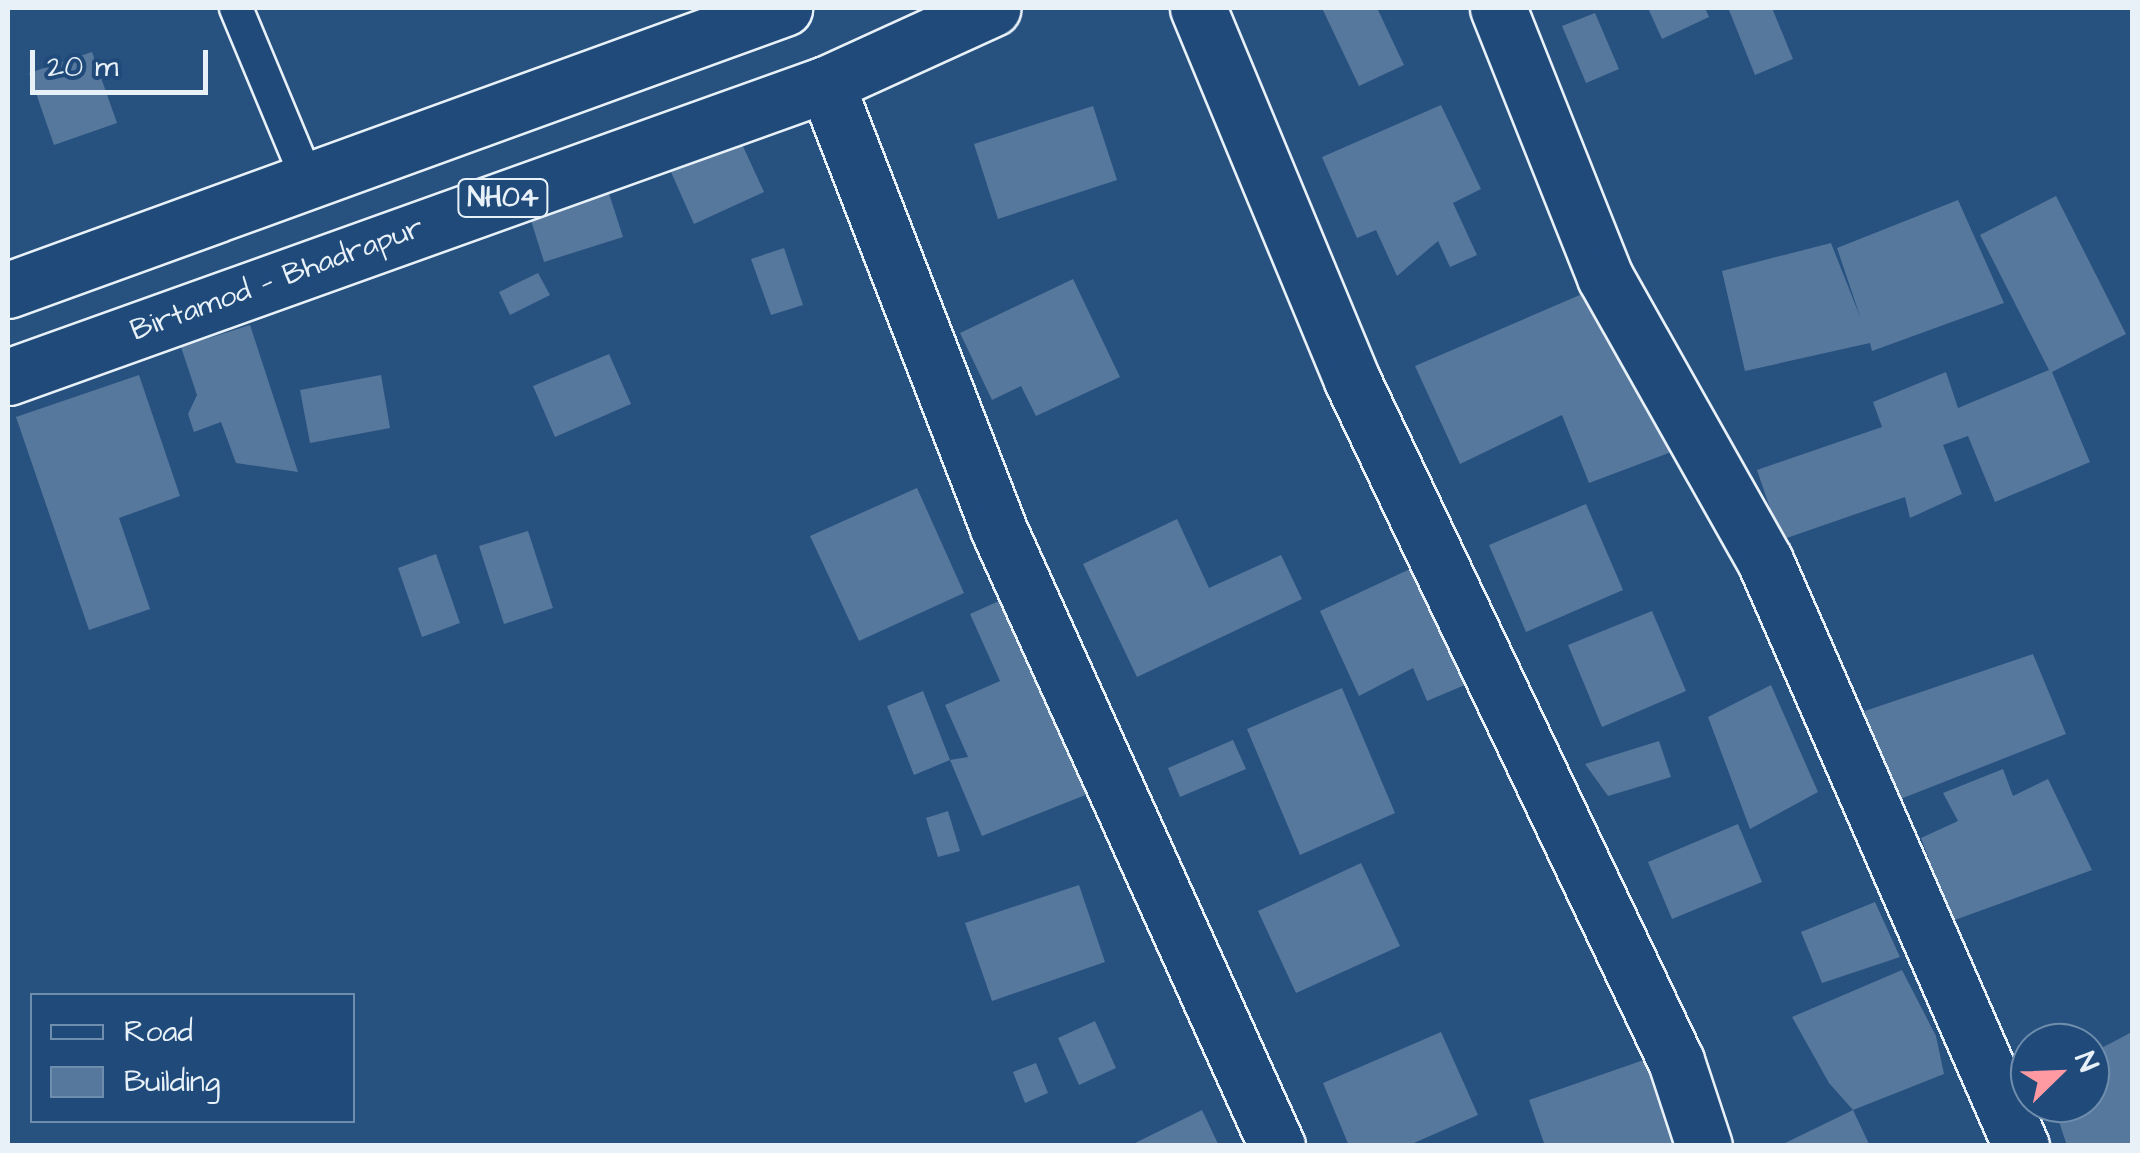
<!DOCTYPE html>
<meta charset="utf-8">
<style>
body{margin:0}
#map{position:relative;width:2140px;height:1153px;overflow:hidden;background:#27517f;font-family:"Architects Daughter",sans-serif}
div>[style]{position:absolute}
.building>*{inset:0;background:#57789d}
.roads{filter:drop-shadow(2px 0 #e8f1f8) drop-shadow(-2px 0 #e8f1f8) drop-shadow(0 2px #e8f1f8) drop-shadow(0 -2px #e8f1f8)}
.service>*{height:32px;margin:-16px;padding:0 16px;transform-origin:16px;border-radius:16px;background:#1f4a7a}
.minor>*{height:55px;margin:-27.5px;padding:0 27.5px;transform-origin:27.5px;border-radius:27.5px;background:#1f4a7a}
.primary>*{height:55px;margin:-27.5px;padding:0 27.5px;transform-origin:27.5px;border-radius:27.5px;background:#1f4a7a}
span{translate:-50% -50%;white-space:nowrap;text-align:center;line-height:1.15;-webkit-text-stroke:8px #1f4a7a;paint-order:stroke}
.shield-label span{padding:2px 8px;background:#1f4a7a;border:2px solid;border-radius:8px;-webkit-text-stroke-width:0}
.shield-label{font-size:28px;color:#e8f1f8;font-weight:700}
.street-label{font-size:30px;color:#e8f1f8}
.frame{position:absolute;inset:0;border:10px solid #e8f1f8;pointer-events:none}
.legend{position:absolute;left:30px;top:993px;width:325px;height:130px;box-sizing:border-box;background:#1f4a7a;border:2px solid #6f8dac;margin:0;padding:12px 18px;list-style:none;font-size:30px;color:#e8f1f8}
.legend li{display:flex;align-items:center;gap:20px;height:50px}
.legend b{width:50px;border:2px solid #6f8dac}
.north{position:absolute;left:2010px;top:1023px;width:100px;height:100px;box-sizing:border-box;background:#1f4a7a;border:2px solid #6f8dac;border-radius:50%;rotate:67deg;font-size:28px;font-weight:700;line-height:40px;text-align:center;color:#e8f1f8}
.north::after{content:'';display:block;margin:auto;width:35px;height:45px;background:#ff9aa2;clip-path:polygon(50% 0,100% 100%,50% 72%,0 100%)}
.scale{position:absolute;left:30px;top:50px;width:178px;height:45px;box-sizing:border-box;border:5px solid #e8f1f8;border-top:0;padding-left:12px;font-size:30px;line-height:35px;white-space:nowrap;color:#e8f1f8;-webkit-text-stroke:8px #1f4a7a;paint-order:stroke}
</style>
<div id="map">
<div class="building">
<div style="clip-path:polygon(1322px 8px,1377px 8px,1404px 65px,1359px 86px)"></div>
<div style="clip-path:polygon(1648px 8px,1705px 8px,1709px 17px,1662px 39px)"></div>
<div style="clip-path:polygon(1772px 8px,1793px 59px,1755px 75px,1729px 10px)"></div>
<div style="clip-path:polygon(1595px 13px,1619px 69px,1586px 83px,1562px 26px)"></div>
<div style="clip-path:polygon(92px 52px,117px 123px,54px 145px,29px 73px)"></div>
<div style="clip-path:polygon(1441px 105px,1481px 189px,1453px 203px,1477px 255px,1450px 267px,1438px 241px,1397px 276px,1376px 230px,1357px 238px,1322px 157px)"></div>
<div style="clip-path:polygon(1093px 106px,1117px 180px,998px 219px,974px 144px)"></div>
<div style="clip-path:polygon(741px 142px,764px 192px,694px 224px,671px 172px)"></div>
<div style="clip-path:polygon(603px 175px,623px 237px,544px 262px,525px 201px)"></div>
<div style="clip-path:polygon(2056px 196px,2126px 334px,2052px 372px,2090px 462px,1995px 502px,1968px 436px,1943px 445px,1962px 494px,1910px 518px,1905px 497px,1781px 540px,1757px 470px,1882px 427px,1873px 402px,1946px 372px,1958px 408px,2049px 370px,1980px 235px)"></div>
<div style="clip-path:polygon(1958px 200px,2004px 303px,1872px 351px,1870px 343px,1745px 371px,1722px 271px,1831px 243px,1861px 319px,1837px 248px)"></div>
<div style="clip-path:polygon(784px 248px,803px 305px,771px 315px,751px 259px)"></div>
<div style="clip-path:polygon(538px 273px,550px 295px,510px 315px,499px 292px)"></div>
<div style="clip-path:polygon(1073px 279px,1120px 377px,1036px 416px,1021px 386px,992px 400px,960px 333px)"></div>
<div style="clip-path:polygon(1610px 282px,1674px 451px,1589px 483px,1562px 415px,1460px 464px,1415px 366px)"></div>
<div style="clip-path:polygon(250px 325px,298px 472px,236px 463px,221px 422px,194px 432px,188px 414px,197px 395px,181px 347px)"></div>
<div style="clip-path:polygon(609px 354px,631px 404px,555px 437px,533px 386px)"></div>
<div style="clip-path:polygon(139px 375px,180px 496px,119px 518px,150px 609px,89px 630px,16px 417px)"></div>
<div style="clip-path:polygon(381px 375px,390px 428px,310px 443px,300px 390px)"></div>
<div style="clip-path:polygon(917px 488px,964px 593px,859px 641px,810px 536px)"></div>
<div style="clip-path:polygon(1586px 504px,1623px 590px,1526px 632px,1489px 545px)"></div>
<div style="clip-path:polygon(1177px 519px,1209px 588px,1281px 555px,1302px 599px,1137px 677px,1083px 564px)"></div>
<div style="clip-path:polygon(528px 531px,553px 608px,504px 624px,479px 546px)"></div>
<div style="clip-path:polygon(436px 554px,460px 623px,422px 637px,398px 568px)"></div>
<div style="clip-path:polygon(1425px 562px,1479px 679px,1427px 701px,1413px 668px,1359px 696px,1320px 611px)"></div>
<div style="clip-path:polygon(1010px 596px,1093px 792px,982px 836px,950px 760px,914px 775px,887px 706px,923px 691px,950px 760px,968px 757px,945px 705px,1000px 681px,970px 614px)"></div>
<div style="clip-path:polygon(1652px 611px,1686px 691px,1602px 727px,1568px 645px)"></div>
<div style="clip-path:polygon(2033px 654px,2066px 734px,1898px 800px,1859px 713px)"></div>
<div style="clip-path:polygon(1771px 685px,1818px 792px,1750px 829px,1708px 717px)"></div>
<div style="clip-path:polygon(1342px 688px,1395px 813px,1300px 855px,1247px 729px)"></div>
<div style="clip-path:polygon(1233px 740px,1246px 769px,1180px 797px,1168px 768px)"></div>
<div style="clip-path:polygon(1659px 741px,1671px 777px,1608px 796px,1585px 764px)"></div>
<div style="clip-path:polygon(2003px 769px,2013px 796px,2048px 779px,2092px 870px,1952px 921px,1921px 838px,1958px 821px,1943px 793px)"></div>
<div style="clip-path:polygon(948px 811px,960px 851px,938px 857px,926px 818px)"></div>
<div style="clip-path:polygon(1738px 824px,1762px 882px,1672px 919px,1648px 862px)"></div>
<div style="clip-path:polygon(1361px 863px,1400px 946px,1296px 993px,1258px 911px)"></div>
<div style="clip-path:polygon(1079px 885px,1105px 962px,992px 1001px,965px 923px)"></div>
<div style="clip-path:polygon(1875px 902px,1900px 957px,1822px 983px,1801px 932px)"></div>
<div style="clip-path:polygon(1902px 970px,1936px 1036px,1944px 1074px,1853px 1110px,1829px 1083px,1792px 1017px)"></div>
<div style="clip-path:polygon(1095px 1021px,1116px 1068px,1079px 1085px,1058px 1038px)"></div>
<div style="clip-path:polygon(1441px 1032px,1478px 1115px,1407px 1146px,1349px 1146px,1323px 1083px)"></div>
<div style="clip-path:polygon(2132px 1032px,2132px 1146px,2067px 1146px,2053px 1103px,2090px 1103px,2090px 1054px)"></div>
<div style="clip-path:polygon(1655px 1056px,1686px 1146px,1545px 1146px,1529px 1100px)"></div>
<div style="clip-path:polygon(1036px 1063px,1048px 1093px,1025px 1103px,1013px 1072px)"></div>
<div style="clip-path:polygon(1202px 1110px,1219px 1146px,1129px 1146px)"></div>
<div style="clip-path:polygon(1853px 1110px,1870px 1146px,1779px 1146px)"></div>
</div>
<div class="roads">
<div class="service">
<div style="left:236px;top:8px;width:187px;rotate:67.4deg"></div>
</div>
<div class="minor">
<div style="left:1198px;top:8px;width:403px;rotate:67.5deg"></div>
<div style="left:1352px;top:380px;width:754px;rotate:64.56deg"></div>
<div style="left:1676px;top:1061px;width:89px;rotate:71.8deg"></div>
<div style="left:1498px;top:8px;width:289px;rotate:68.3deg"></div>
<div style="left:1605px;top:277px;width:326px;rotate:60.6deg"></div>
<div style="left:1765px;top:561px;width:639px;rotate:66.37deg"></div>
<div style="left:826px;top:84px;width:476px;rotate:68.8deg"></div>
<div style="left:998px;top:528px;width:678px;rotate:65.7deg"></div>
</div>
<div class="primary">
<div style="left:8px;top:290px;width:826px;rotate:-19.97deg"></div>
<div style="left:8px;top:377px;width:869px;rotate:-19.71deg"></div>
<div style="left:826px;top:84px;width:183px;rotate:-24.5deg"></div>
</div>
</div>
<div class="shield-label">
<span style="left:503px;top:198px">NH04</span>
</div>
<div class="street-label">
<span style="left:277px;top:279px;rotate:-20deg">Birtamod — Bhadrapur</span>
</div>
<div class="frame"></div>
<ul class="legend">
<li><b style="height:12px;background:#1f4a7a"></b>Road</li>
<li><b style="height:28px;background:#57789d"></b>Building</li>
</ul>
<div class="north">N</div>
<div class="scale">20 m</div>
</div>
